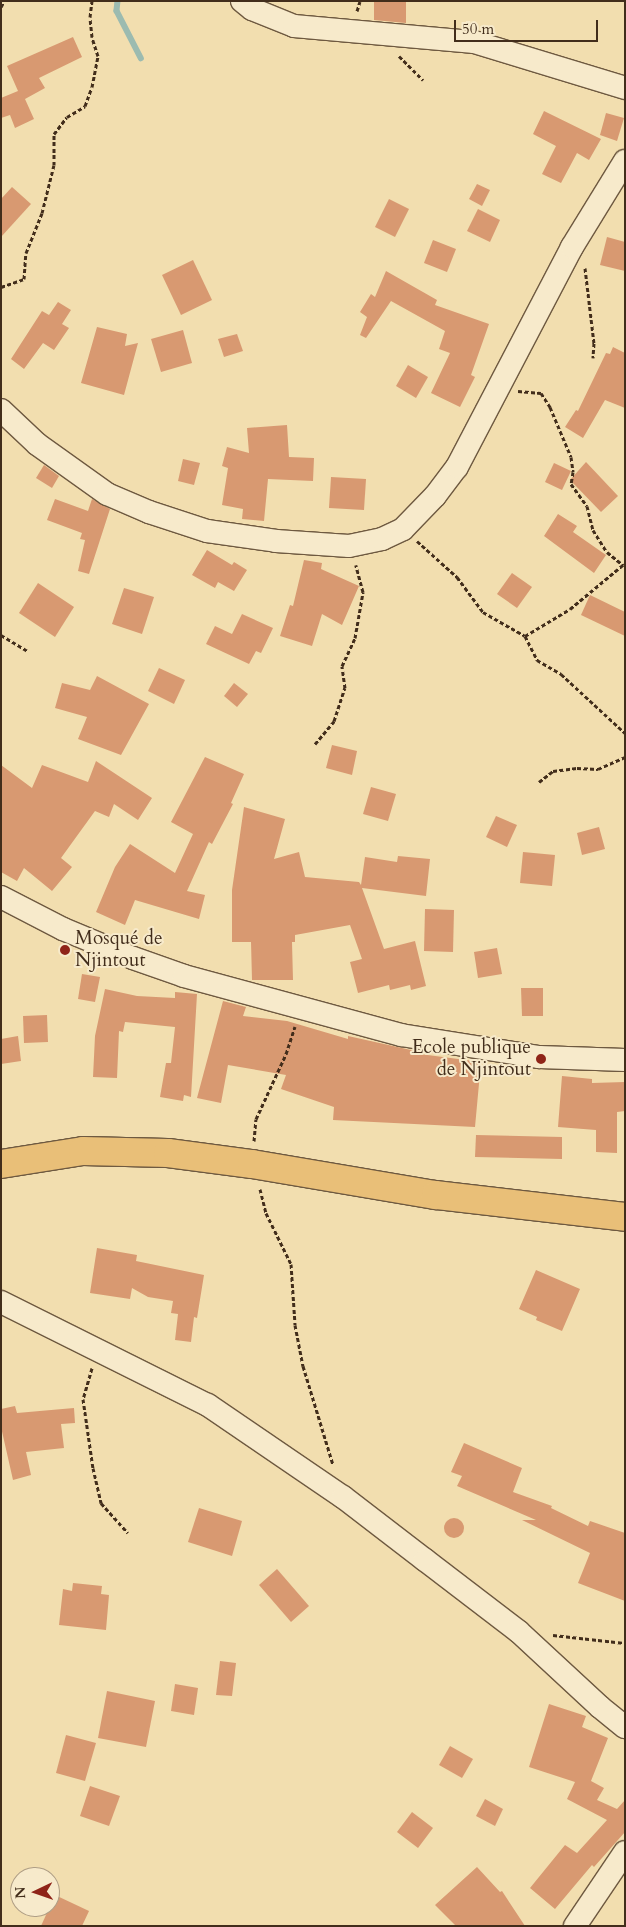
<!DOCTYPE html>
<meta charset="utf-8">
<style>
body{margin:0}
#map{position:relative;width:626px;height:1927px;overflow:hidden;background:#f2deaf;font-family:Cardo,serif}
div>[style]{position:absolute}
.stream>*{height:5.5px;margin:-2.75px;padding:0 2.75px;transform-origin:2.75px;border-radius:2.75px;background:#9cbbb0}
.building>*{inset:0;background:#d89971}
.round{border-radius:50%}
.path>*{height:3px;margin-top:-1.5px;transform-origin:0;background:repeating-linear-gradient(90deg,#422d1b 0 4px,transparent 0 6.5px)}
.roads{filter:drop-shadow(1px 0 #6e5940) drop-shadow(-1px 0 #6e5940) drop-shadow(0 1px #6e5940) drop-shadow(0 -1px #6e5940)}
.minor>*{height:22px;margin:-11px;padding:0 11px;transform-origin:11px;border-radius:11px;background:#f7eacb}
.highway>*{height:28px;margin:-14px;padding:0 14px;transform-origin:14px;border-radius:14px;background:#e9bf78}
.dots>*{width:14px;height:14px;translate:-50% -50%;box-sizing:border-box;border:2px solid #f7eacb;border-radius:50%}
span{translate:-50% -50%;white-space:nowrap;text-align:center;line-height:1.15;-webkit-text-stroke:4px #f7eacb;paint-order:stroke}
.poi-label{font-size:19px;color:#422d1b}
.left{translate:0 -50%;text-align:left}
.right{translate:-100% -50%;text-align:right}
.frame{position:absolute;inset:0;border:2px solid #422d1b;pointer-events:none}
.north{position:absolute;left:10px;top:1867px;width:50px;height:50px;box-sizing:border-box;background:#f7eacb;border:1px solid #af9e85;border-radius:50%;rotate:267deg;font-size:14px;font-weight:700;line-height:20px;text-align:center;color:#422d1b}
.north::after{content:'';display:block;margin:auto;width:18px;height:22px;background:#8f2418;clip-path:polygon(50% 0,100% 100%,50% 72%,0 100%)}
.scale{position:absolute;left:454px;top:20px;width:144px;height:22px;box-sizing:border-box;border:2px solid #422d1b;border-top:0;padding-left:6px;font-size:15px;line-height:18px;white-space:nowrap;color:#422d1b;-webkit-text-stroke:4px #f7eacb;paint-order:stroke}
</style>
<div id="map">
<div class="stream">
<div style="left:118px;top:1px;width:10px;rotate:96deg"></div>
<div style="left:117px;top:11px;width:53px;rotate:62.9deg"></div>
</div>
<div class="building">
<div style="clip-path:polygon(374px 1px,406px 1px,406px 23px,374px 20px)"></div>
<div style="clip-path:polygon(73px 37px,82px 57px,39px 78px,45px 88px,25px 99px,34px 119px,15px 128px,10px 115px,1px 118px,1px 98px,18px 91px,7px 66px)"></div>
<div style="clip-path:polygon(544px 111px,601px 139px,589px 160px,577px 153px,561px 183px,542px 174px,556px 146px,533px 134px)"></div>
<div style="clip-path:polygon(606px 113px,624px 118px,617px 141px,600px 135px)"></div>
<div style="clip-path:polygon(477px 184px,490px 190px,482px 206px,469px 199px)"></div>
<div style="clip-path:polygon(12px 187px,31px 204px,1px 237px,1px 199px)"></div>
<div style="clip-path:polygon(389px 199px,409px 209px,395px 237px,375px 227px)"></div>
<div style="clip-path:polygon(478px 209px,500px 220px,490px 242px,467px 231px)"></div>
<div style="clip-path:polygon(607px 237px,625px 242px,625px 271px,600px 265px)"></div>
<div style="clip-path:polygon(433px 240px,456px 249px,447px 272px,424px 263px)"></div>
<div style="clip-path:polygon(193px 260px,212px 300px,181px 315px,162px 275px)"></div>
<div style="clip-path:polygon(386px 271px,437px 300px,435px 305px,489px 324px,471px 375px,475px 377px,460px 407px,431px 393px,450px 353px,439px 349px,445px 331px,391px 301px,366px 338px,360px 335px,367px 317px,360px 312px,371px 294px,375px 297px)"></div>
<div style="clip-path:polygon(58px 302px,71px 310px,62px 324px,69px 328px,54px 350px,43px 343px,24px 369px,11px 359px,42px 311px,49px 315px)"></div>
<div style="clip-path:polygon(97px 327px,127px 334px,125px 346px,138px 343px,124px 395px,81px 383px)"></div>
<div style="clip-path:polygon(183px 330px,192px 363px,161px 372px,151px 339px)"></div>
<div style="clip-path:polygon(237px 334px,243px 351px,224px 357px,218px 339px)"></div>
<div style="clip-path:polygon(613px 347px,625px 353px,625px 408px,605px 400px,583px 438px,565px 427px,576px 410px,578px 411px,606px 353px,610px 354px)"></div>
<div style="clip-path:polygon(408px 365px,428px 377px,416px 398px,396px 386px)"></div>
<div style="clip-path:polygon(287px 425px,289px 457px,314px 458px,313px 481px,268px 479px,264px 521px,242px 519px,243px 509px,222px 505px,228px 468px,222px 466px,227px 447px,249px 453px,247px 428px)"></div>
<div style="clip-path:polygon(183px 459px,200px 463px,194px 485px,178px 481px)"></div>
<div style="clip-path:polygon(586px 462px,618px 496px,601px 512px,570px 480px)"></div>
<div style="clip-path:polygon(554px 463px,571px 471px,562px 490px,545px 482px)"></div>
<div style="clip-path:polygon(44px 465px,59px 476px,52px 488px,36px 478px)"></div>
<div style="clip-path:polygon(331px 477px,366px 479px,364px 510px,329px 508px)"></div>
<div style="clip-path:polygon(55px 499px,88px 511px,92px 499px,110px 509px,89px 574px,78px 571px,85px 540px,80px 539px,82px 533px,47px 520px)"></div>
<div style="clip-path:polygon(558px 514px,577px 526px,573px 532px,606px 555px,594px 573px,544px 536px)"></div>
<div style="clip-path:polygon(207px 550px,232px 565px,234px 562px,247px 570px,234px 591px,218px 582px,215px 588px,192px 575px)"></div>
<div style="clip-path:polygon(304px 560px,322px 563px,321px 569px,359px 586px,342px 625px,322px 614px,312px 646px,280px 636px,290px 605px,293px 606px)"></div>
<div style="clip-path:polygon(512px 573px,532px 587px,517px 608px,497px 594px)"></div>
<div style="clip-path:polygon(38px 583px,74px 607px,55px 637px,19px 613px)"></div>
<div style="clip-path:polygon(124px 588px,154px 597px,142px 634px,112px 624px)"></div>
<div style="clip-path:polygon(590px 595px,625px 612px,625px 636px,581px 615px)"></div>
<div style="clip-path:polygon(242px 614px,273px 628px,261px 653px,256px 651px,249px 664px,206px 644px,215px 626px,232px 634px)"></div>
<div style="clip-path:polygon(159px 668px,185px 680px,174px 704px,148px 691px)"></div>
<div style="clip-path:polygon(97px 676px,149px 704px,121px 755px,78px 739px,87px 717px,55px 708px,62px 683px,90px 690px)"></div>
<div style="clip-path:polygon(234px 683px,248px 694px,237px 707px,224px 696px)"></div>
<div style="clip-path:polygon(332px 745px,357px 751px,352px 775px,326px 768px)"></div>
<div style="clip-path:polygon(205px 757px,244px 774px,231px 803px,233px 804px,212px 844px,209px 842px,187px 891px,205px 895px,199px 919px,135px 900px,125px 925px,96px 912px,115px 867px,130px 844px,175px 873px,193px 834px,171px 822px)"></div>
<div style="clip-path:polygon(96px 761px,152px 798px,138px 820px,114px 804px,109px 817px,95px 811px,61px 858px,72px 867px,52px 891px,24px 868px,17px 881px,1px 872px,1px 765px,32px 788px,42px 765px,88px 782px)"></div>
<div style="clip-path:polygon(371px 787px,396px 794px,388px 821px,363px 814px)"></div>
<div style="clip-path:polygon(244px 807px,285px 819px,274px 859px,299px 852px,305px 877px,359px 882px,361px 885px,365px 857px,397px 862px,398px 856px,430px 859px,426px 896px,362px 888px,384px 949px,415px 941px,426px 986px,411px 990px,410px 985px,390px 990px,389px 985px,358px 993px,350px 962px,362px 959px,350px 925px,295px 935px,295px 942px,292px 942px,293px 980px,252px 980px,251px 942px,232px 942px,232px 890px)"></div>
<div style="clip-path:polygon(496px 816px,517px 825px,507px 847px,486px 837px)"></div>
<div style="clip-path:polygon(599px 827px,605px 849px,582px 855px,577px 833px)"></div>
<div style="clip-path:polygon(523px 852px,555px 855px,552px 886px,520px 883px)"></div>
<div style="clip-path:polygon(425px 909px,454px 910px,453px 952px,424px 951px)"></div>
<div style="clip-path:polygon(497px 948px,502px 974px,478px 978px,474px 952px)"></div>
<div style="clip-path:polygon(82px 974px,100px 977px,95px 1002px,78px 999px)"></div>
<div style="clip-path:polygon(521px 988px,543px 988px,543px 1016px,522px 1016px)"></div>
<div style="clip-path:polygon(105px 989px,137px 996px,175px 998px,175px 992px,197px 994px,191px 1097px,184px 1095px,183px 1101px,160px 1097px,166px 1063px,171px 1063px,175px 1027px,125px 1022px,123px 1032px,119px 1031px,117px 1078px,93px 1077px,95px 1036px)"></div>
<div style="clip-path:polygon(223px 1001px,246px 1007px,243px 1016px,287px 1021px,348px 1039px,348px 1036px,420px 1052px,420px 1054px,481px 1062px,475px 1127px,333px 1120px,334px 1107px,281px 1089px,286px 1075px,228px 1065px,221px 1103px,197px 1098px)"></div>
<div style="clip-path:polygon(47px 1015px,48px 1042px,24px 1043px,23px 1016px)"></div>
<div style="clip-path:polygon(18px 1036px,21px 1061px,1px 1064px,1px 1039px)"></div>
<div style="clip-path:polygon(562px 1076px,592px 1079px,592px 1083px,625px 1082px,625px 1111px,617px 1112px,617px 1153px,596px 1152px,596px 1130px,558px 1127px)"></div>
<div style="clip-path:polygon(476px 1135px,562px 1137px,562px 1159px,475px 1157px)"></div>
<div style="clip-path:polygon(97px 1248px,137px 1255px,136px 1261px,204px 1275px,197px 1318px,194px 1317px,191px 1342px,175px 1340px,178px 1314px,171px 1313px,173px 1301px,148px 1297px,132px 1288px,130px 1299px,90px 1293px)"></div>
<div style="clip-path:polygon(536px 1270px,580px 1289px,562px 1331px,536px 1320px,537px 1317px,519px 1309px)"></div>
<div style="clip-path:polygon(15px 1406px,17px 1413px,74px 1408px,75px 1423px,61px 1424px,64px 1448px,26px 1452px,31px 1475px,13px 1480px,1px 1427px,1px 1409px)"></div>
<div style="clip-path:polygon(464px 1443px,522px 1468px,513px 1492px,552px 1506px,551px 1508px,588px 1526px,590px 1521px,625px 1533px,625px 1601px,578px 1583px,590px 1553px,522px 1520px,536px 1520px,457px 1486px,462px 1476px,451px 1472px)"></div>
<div style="clip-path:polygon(199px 1508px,242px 1521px,232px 1556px,188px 1542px)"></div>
<div class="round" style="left:444px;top:1518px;width:20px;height:20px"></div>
<div style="clip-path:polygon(277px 1569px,309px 1606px,291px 1622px,259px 1585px)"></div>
<div style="clip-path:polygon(73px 1583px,102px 1586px,101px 1594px,109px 1595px,106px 1630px,59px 1625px,63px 1589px,72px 1591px)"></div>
<div style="clip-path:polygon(220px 1661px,236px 1663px,232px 1696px,216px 1695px)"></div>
<div style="clip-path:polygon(175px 1684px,198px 1688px,194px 1715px,171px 1711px)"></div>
<div style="clip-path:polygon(107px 1691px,155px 1701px,146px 1747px,98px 1738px)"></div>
<div style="clip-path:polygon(549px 1704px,586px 1716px,582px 1727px,608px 1738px,591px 1781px,604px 1788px,597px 1800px,617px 1809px,625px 1800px,625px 1832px,594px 1867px,592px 1865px,555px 1909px,530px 1888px,565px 1845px,577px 1853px,607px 1820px,567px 1799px,575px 1782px,529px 1767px)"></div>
<div style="clip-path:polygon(66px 1735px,96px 1743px,85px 1781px,56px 1773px)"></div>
<div style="clip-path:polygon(450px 1746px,473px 1759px,462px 1778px,439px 1765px)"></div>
<div style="clip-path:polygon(90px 1786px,120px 1796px,109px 1826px,80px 1816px)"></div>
<div style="clip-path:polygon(485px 1799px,503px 1809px,495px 1826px,476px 1816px)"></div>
<div style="clip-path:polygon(412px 1812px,433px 1828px,418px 1848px,397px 1832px)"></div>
<div style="clip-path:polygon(477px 1867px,500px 1892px,502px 1891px,525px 1926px,456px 1926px,435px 1905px)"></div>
<div style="clip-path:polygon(55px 1895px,89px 1911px,82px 1926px,41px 1926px)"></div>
</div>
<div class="path">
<div style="left:1px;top:7px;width:7px;rotate:-63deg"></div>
<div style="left:357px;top:11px;width:10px;rotate:-73deg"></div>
<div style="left:399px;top:56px;width:34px;rotate:45deg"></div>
<div style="left:585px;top:268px;width:76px;rotate:83.2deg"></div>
<div style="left:594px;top:343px;width:15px;rotate:94deg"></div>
<div style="left:1px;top:287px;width:24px;rotate:-19deg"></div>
<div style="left:24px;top:279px;width:26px;rotate:-86deg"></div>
<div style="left:26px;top:253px;width:43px;rotate:-68.2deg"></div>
<div style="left:42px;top:213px;width:49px;rotate:-76deg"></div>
<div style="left:54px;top:165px;width:31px;rotate:-90deg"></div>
<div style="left:54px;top:134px;width:21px;rotate:-53deg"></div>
<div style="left:67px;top:117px;width:21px;rotate:-31deg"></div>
<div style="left:85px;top:106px;width:20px;rotate:-70deg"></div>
<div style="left:92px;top:87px;width:32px;rotate:-79deg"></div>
<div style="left:98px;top:56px;width:20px;rotate:-108deg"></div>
<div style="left:92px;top:37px;width:20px;rotate:-96deg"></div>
<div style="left:90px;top:17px;width:16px;rotate:-83deg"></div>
<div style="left:518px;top:391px;width:23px;rotate:5deg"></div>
<div style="left:541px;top:393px;width:17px;rotate:57deg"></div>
<div style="left:550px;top:407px;width:54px;rotate:67.2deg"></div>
<div style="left:571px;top:457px;width:15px;rotate:82deg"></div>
<div style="left:573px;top:472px;width:12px;rotate:99deg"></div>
<div style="left:571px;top:484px;width:27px;rotate:54deg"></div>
<div style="left:587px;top:506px;width:25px;rotate:76deg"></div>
<div style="left:593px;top:530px;width:26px;rotate:58deg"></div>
<div style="left:607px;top:552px;width:21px;rotate:39deg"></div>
<div style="left:417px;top:541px;width:54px;rotate:42deg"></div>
<div style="left:457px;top:577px;width:44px;rotate:53.4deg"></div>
<div style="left:483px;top:612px;width:48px;rotate:29.7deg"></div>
<div style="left:525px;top:636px;width:52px;rotate:-31deg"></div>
<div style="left:570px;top:609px;width:72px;rotate:-39.9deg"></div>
<div style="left:1px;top:635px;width:31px;rotate:31deg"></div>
<div style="left:525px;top:636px;width:27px;rotate:63deg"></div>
<div style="left:537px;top:660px;width:28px;rotate:30deg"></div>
<div style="left:561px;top:674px;width:87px;rotate:42.7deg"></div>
<div style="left:315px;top:744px;width:30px;rotate:-50deg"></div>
<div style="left:334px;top:721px;width:35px;rotate:-72deg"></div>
<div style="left:345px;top:688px;width:22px;rotate:-98deg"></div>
<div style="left:342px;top:666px;width:31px;rotate:-65deg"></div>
<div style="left:355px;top:638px;width:47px;rotate:-80.1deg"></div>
<div style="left:363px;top:592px;width:28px;rotate:-105deg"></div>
<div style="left:539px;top:782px;width:18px;rotate:-38deg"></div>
<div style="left:553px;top:771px;width:24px;rotate:-7deg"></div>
<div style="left:577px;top:768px;width:21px;rotate:3deg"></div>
<div style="left:598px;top:769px;width:30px;rotate:-24deg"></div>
<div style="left:254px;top:1141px;width:22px;rotate:-85deg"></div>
<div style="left:256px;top:1119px;width:72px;rotate:-65.2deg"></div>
<div style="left:286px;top:1054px;width:29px;rotate:-72deg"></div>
<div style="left:260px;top:1189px;width:25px;rotate:76deg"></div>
<div style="left:266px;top:1213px;width:57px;rotate:63.9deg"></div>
<div style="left:291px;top:1264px;width:61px;rotate:86.2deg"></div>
<div style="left:295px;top:1325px;width:42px;rotate:79deg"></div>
<div style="left:303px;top:1366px;width:103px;rotate:73.1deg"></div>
<div style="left:92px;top:1368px;width:32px;rotate:106deg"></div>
<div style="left:83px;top:1399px;width:70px;rotate:81.8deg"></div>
<div style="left:93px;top:1468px;width:36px;rotate:77deg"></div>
<div style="left:101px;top:1503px;width:40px;rotate:48deg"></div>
<div style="left:553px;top:1635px;width:72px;rotate:6.3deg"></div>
</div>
<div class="roads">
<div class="minor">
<div style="left:242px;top:1px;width:13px;rotate:39deg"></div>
<div style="left:252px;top:9px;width:45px;rotate:22deg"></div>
<div style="left:294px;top:26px;width:181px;rotate:5.1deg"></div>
<div style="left:474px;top:42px;width:158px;rotate:16.9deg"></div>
<div style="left:1px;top:410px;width:50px;rotate:43.4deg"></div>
<div style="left:37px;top:444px;width:86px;rotate:35.5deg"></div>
<div style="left:107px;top:494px;width:46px;rotate:23.2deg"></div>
<div style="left:149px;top:512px;width:61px;rotate:18.1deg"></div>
<div style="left:207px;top:531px;width:70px;rotate:8.2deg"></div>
<div style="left:276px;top:541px;width:73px;rotate:3.9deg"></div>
<div style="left:349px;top:546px;width:34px;rotate:-12deg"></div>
<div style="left:382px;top:539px;width:23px;rotate:-25deg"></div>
<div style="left:403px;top:529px;width:46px;rotate:-45.9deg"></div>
<div style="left:435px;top:496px;width:36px;rotate:-53deg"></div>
<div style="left:457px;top:467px;width:248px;rotate:-62.4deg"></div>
<div style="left:572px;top:247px;width:101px;rotate:-58.4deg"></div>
<div style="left:1px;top:897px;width:70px;rotate:27.3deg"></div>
<div style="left:63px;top:929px;width:76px;rotate:22.5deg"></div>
<div style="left:133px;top:958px;width:54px;rotate:19.4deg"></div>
<div style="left:184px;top:976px;width:225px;rotate:15.2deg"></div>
<div style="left:401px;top:1035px;width:140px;rotate:9.1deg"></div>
<div style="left:539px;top:1057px;width:86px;rotate:2deg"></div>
<div style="left:1px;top:1302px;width:231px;rotate:26.5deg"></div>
<div style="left:208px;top:1405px;width:163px;rotate:34.3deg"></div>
<div style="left:343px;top:1497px;width:103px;rotate:37.5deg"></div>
<div style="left:425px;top:1560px;width:117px;rotate:37.4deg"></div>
<div style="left:518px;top:1631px;width:112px;rotate:42.8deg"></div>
<div style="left:600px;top:1707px;width:32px;rotate:39deg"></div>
<div style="left:575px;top:1926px;width:89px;rotate:-56deg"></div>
</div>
<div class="highway">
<div style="left:1px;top:1164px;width:83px;rotate:-9deg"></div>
<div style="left:83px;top:1151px;width:85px;rotate:1.3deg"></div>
<div style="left:168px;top:1153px;width:85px;rotate:7.5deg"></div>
<div style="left:252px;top:1164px;width:187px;rotate:9.6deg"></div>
<div style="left:436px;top:1195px;width:190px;rotate:6.6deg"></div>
</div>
</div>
<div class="dots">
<div style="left:65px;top:950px;background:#8f2418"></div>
<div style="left:541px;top:1059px;background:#8f2418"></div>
</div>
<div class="poi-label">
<span class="left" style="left:75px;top:950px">Mosqué de<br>Njintout</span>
<span class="right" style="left:531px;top:1059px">Ecole publique<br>de Njintout</span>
</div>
<div class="frame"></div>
<div class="north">N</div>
<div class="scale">50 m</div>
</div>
